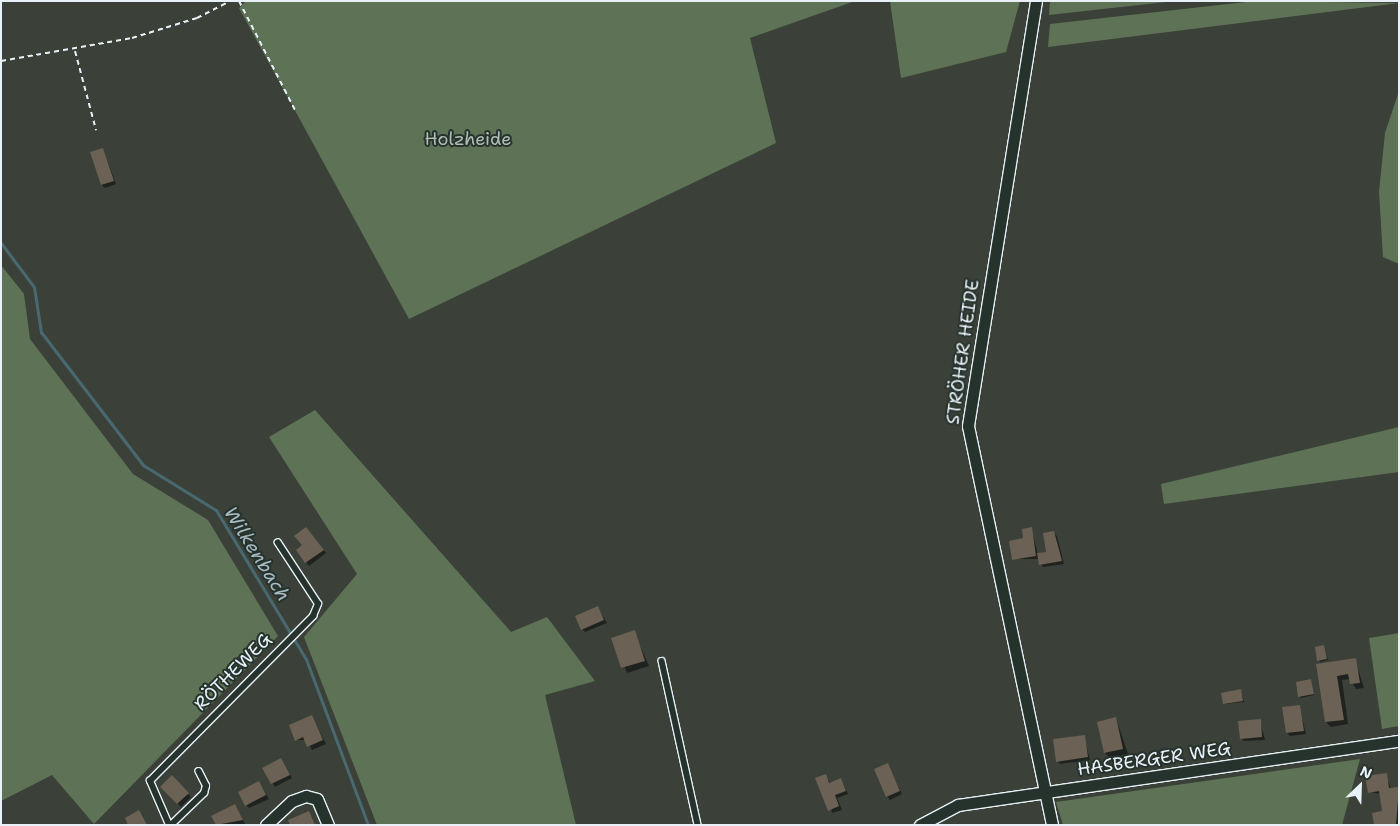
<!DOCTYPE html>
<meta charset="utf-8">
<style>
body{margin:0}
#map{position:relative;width:1400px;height:826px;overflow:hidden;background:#3b4139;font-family:"Shantell Sans",sans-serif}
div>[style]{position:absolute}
.green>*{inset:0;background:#5e7255}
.shadow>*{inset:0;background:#0007}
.stream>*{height:3px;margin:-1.5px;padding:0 1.5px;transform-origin:1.5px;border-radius:1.5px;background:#496970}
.building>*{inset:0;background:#6b6155}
.path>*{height:2px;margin-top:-1px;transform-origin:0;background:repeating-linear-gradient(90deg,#e8f1f8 0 5px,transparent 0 9px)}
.roads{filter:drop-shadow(1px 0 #e8f1f8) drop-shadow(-1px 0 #e8f1f8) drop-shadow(0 1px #e8f1f8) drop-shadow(0 -1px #e8f1f8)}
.lane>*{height:5.5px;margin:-2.75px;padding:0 2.75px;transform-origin:2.75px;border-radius:2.75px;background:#26332d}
.street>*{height:11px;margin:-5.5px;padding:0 5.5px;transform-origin:5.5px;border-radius:5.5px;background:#26332d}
span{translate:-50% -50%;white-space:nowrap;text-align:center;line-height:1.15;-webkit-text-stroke:4px #26332d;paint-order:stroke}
.park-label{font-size:18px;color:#b1beb7}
.street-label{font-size:18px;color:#e8f1f8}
.water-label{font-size:19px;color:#a8bbc2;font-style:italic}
.frame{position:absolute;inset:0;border:2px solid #e8f1f8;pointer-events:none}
.north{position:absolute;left:1335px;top:761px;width:50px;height:50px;-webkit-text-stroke:4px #26332d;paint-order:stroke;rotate:24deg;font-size:14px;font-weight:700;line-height:20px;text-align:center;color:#e8f1f8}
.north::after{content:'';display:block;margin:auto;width:18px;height:22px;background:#e8f1f8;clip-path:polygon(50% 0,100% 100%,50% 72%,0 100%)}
</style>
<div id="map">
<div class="green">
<div style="clip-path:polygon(246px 1px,855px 1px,750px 38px,776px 143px,409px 319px,239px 8px)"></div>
<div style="clip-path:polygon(890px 1px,1020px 1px,1006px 52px,901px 78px)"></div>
<div style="clip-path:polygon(1050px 1px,1175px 1px,1049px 15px)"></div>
<div style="clip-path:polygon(1255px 1px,1399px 3px,1048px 47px,1050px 24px)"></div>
<div style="clip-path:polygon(1399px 91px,1399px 264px,1383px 257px,1379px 192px,1385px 133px)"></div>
<div style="clip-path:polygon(1px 265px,24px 294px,30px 339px,133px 474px,208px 520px,278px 636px,94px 824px,52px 775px,1px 801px)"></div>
<div style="clip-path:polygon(315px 410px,511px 632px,547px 617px,595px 681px,545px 695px,576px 825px,377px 825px,304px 637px,357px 574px,269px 437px)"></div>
<div style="clip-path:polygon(1399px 427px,1399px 472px,1164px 504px,1161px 484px)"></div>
<div style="clip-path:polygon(1399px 633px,1399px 726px,1382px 729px,1369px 638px)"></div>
<div style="clip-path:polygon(1360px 759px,1342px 825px,1063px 825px,1056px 802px)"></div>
</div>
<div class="shadow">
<div style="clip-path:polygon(103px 149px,116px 184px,105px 188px,102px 185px)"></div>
<div style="clip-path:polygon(306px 528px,326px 553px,309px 566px,297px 550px,304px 546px)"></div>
<div style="clip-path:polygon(1031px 528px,1038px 554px,1047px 553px,1053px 532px,1057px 536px,1064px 564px,1043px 567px,1039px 559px,1013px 559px)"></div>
<div style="clip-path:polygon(598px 608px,607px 623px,585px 632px,582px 629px)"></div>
<div style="clip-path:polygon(634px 632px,649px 666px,627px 673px,612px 639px)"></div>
<div style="clip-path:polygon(1324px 646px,1328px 660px,1320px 662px,1319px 660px)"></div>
<div style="clip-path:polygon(1355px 659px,1364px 688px,1356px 689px,1350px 679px,1342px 680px,1348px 724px,1331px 727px,1326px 722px,1318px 665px)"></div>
<div style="clip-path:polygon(1311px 680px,1314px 695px,1301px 698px,1300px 697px)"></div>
<div style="clip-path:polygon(1241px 691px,1244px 702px,1224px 704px)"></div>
<div style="clip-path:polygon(1299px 706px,1306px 734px,1290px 736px,1287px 733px)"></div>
<div style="clip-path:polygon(312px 717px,326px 744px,312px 750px,306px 740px,296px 740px)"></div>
<div style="clip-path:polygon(1116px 718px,1128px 754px,1110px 758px,1105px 753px)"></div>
<div style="clip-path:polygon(1260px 721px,1265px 740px,1244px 741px,1241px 738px)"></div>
<div style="clip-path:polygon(1084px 736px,1090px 760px,1060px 764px,1057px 761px)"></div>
<div style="clip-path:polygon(281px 760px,292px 778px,275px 787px,264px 768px)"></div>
<div style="clip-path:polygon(888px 765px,902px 794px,890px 800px,887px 796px)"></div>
<div style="clip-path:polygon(825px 775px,830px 783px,841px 779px,848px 794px,837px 798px,842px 810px,832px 813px)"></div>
<div style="clip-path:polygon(1386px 775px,1391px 789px,1399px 789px,1398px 825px,1375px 825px,1384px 812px,1381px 794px,1369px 792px)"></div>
<div style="clip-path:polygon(172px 777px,191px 797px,181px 807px,162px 787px)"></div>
<div style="clip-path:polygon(259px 783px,269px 799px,249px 808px,246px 805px)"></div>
<div style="clip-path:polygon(235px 805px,245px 824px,217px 825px)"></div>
</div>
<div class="stream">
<div style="left:1px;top:243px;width:55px;rotate:53.1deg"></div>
<div style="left:34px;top:287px;width:46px;rotate:81.2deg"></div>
<div style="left:41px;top:332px;width:168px;rotate:52.5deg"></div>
<div style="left:143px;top:465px;width:86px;rotate:31.7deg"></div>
<div style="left:216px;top:510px;width:174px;rotate:58.9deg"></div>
<div style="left:306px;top:659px;width:177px;rotate:69.5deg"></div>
</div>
<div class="building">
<div style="clip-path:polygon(103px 148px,114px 181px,101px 185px,90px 152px)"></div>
<div style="clip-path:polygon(306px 527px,324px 550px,305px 563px,296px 550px,302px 545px,294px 536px)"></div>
<div style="clip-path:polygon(1032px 527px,1036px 556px,1012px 560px,1009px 541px,1023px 538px,1022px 529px)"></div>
<div style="clip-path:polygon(1054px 531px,1062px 561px,1039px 565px,1037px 553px,1046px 552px,1043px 533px)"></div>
<div style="clip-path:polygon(598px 606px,604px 620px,581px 630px,575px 616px)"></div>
<div style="clip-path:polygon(635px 630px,645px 661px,621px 668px,611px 638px)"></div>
<div style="clip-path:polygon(1324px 645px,1327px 659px,1317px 661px,1315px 647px)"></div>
<div style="clip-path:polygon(1356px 658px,1360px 683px,1350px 684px,1348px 674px,1337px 676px,1344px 720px,1325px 722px,1316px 664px)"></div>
<div style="clip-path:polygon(1311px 679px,1314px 694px,1298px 697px,1296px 682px)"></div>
<div style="clip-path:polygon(1241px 689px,1243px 701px,1223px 704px,1221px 693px)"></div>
<div style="clip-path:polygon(1300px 705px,1304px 731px,1286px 733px,1282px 707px)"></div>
<div style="clip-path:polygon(312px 715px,323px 740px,307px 747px,303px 737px,295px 741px,289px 725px)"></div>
<div style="clip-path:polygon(1116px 717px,1123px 749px,1104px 753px,1097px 722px)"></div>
<div style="clip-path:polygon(1261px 719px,1262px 737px,1240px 739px,1238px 721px)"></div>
<div style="clip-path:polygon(1085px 735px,1088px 757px,1056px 762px,1053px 739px)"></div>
<div style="clip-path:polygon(281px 758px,290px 775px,271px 784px,262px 768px)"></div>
<div style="clip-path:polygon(888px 763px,900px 791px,886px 797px,874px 769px)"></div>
<div style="clip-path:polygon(1387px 773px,1389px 788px,1399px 787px,1396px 825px,1374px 825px,1372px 813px,1382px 811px,1379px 791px,1368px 793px,1365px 776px)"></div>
<div style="clip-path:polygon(826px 774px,829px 783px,841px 778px,846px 791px,835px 795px,839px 806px,828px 811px,815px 778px)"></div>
<div style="clip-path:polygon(172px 775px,189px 793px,177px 804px,160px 787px)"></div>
<div style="clip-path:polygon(259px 781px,266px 795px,245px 806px,238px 792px)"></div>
<div style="clip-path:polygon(235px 804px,243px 820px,216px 825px,211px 816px)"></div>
<div style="clip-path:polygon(139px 810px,147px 825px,128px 825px,125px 818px)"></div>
<div style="clip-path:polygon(309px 811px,315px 825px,290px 825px,288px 820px)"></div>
</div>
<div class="path">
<div style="left:239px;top:1px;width:125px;rotate:62.8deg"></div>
<div style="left:75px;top:51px;width:82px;rotate:75.1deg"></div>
<div style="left:1px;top:61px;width:133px;rotate:-10deg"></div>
<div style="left:132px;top:38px;width:68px;rotate:-17.1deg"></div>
<div style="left:197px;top:18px;width:37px;rotate:-27deg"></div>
</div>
<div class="roads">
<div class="lane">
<div style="left:662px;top:661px;width:168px;rotate:77.6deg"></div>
<div style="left:169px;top:825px;width:48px;rotate:-113.4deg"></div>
<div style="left:150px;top:781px;width:232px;rotate:-45.3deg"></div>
<div style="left:313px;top:616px;width:13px;rotate:-67deg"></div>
<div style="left:318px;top:604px;width:73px;rotate:-123.3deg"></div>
<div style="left:171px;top:825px;width:46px;rotate:-44.1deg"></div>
<div style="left:204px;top:793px;width:7px;rotate:-74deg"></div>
<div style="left:206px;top:786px;width:16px;rotate:-117deg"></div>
</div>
<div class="street">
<div style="left:1036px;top:1px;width:430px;rotate:99.1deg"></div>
<div style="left:968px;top:426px;width:408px;rotate:78.1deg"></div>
<div style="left:266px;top:825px;width:35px;rotate:-43deg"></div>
<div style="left:292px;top:801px;width:15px;rotate:-20deg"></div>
<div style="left:306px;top:796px;width:11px;rotate:15deg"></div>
<div style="left:317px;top:799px;width:28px;rotate:67deg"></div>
<div style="left:920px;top:825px;width:43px;rotate:-27.8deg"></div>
<div style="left:958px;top:805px;width:446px;rotate:-8.3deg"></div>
</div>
</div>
<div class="park-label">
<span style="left:468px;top:139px">Holzheide</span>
</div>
<div class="street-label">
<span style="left:963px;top:352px;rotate:-82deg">STRÖHER HEIDE</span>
<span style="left:233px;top:672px;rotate:-45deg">RÖTHEWEG</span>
<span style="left:1154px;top:759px;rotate:-8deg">HASBERGER WEG</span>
</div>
<div class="water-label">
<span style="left:257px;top:554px;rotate:58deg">Wilkenbach</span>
</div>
<div class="frame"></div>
<div class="north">N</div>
</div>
